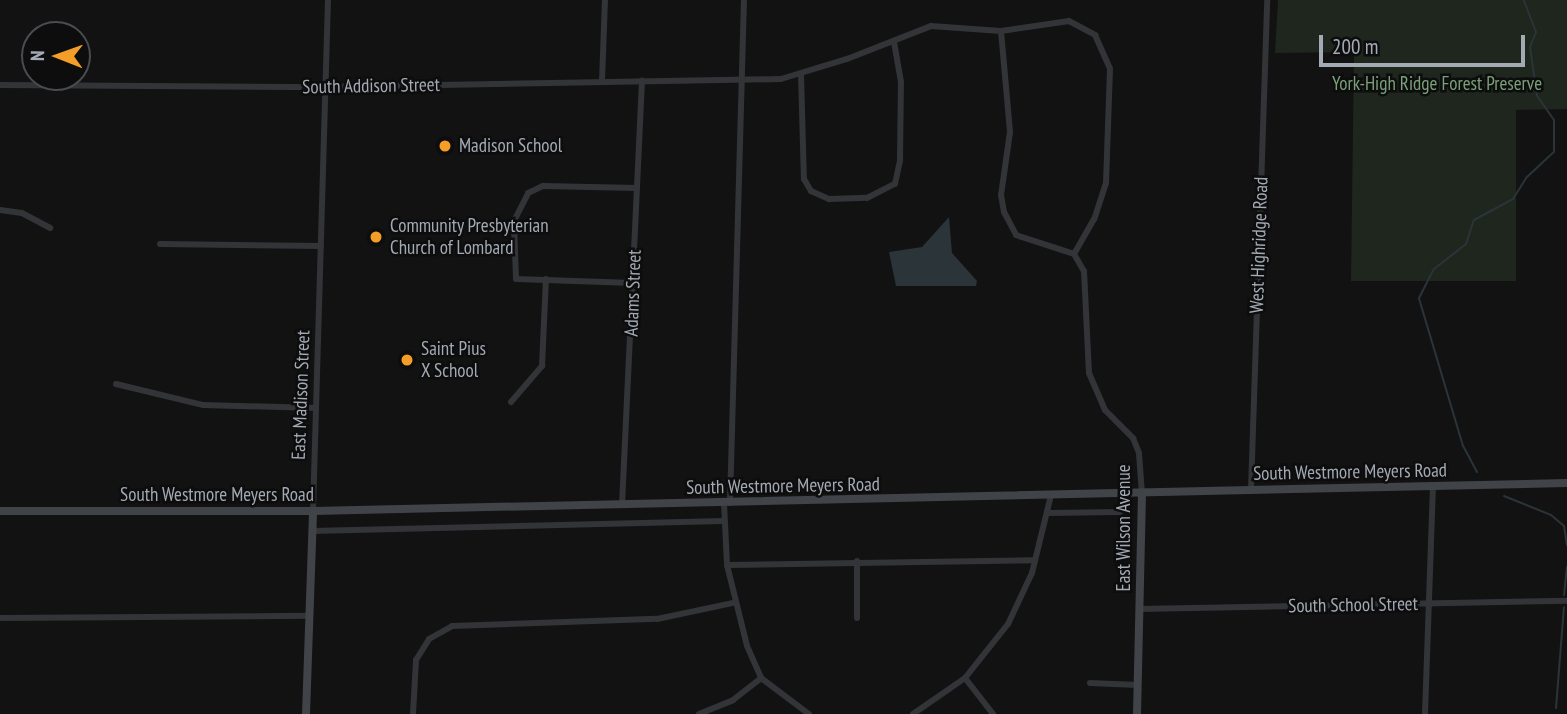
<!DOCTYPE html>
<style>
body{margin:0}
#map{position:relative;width:1567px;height:714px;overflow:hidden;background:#121213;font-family:"PT Sans Narrow",sans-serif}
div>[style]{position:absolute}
.green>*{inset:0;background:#1e261e}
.water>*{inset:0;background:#2a3439}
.stream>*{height:2px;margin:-1px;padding:0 1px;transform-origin:1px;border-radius:1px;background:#2a3439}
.street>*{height:6px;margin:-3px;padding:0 3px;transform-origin:3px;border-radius:3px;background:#323438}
.secondary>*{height:8px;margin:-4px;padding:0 4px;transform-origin:4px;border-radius:4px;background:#404348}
.dots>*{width:19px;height:19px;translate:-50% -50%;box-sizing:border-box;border:4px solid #0d0d0e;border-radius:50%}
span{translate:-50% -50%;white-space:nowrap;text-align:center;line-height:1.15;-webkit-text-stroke:5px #0d0d0e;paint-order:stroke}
.park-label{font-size:19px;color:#7aa079}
.street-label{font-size:19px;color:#a3aab4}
.poi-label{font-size:19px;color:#a3aab4}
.left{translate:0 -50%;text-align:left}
.north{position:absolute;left:21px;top:21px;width:70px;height:70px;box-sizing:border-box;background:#0d0d0e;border:2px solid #494c50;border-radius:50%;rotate:271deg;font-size:19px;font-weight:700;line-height:28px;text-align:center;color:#a3aab4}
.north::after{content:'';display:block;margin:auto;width:24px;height:32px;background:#f59e27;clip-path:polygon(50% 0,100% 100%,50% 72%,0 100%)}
.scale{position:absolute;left:1319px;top:35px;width:206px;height:32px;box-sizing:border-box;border:4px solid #a3aab4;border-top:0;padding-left:9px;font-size:21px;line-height:24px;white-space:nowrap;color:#a3aab4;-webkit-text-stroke:5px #0d0d0e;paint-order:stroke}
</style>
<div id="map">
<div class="green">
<div style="clip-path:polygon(1278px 0,1567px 0,1567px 109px,1516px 110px,1516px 281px,1351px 281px,1354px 52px,1275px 53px)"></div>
</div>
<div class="water">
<div style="clip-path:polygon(949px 217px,952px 253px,977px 281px,976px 286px,896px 286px,889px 252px,922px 247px)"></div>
</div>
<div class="stream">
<div style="left:1477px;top:472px;width:30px;rotate:-118deg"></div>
<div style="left:1463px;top:446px;width:154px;rotate:-106.6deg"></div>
<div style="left:1419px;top:298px;width:33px;rotate:-63deg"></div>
<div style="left:1434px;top:269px;width:41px;rotate:-38deg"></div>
<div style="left:1466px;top:244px;width:25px;rotate:-72deg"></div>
<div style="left:1474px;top:220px;width:44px;rotate:-28.3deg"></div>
<div style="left:1513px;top:199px;width:26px;rotate:-58deg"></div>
<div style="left:1527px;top:177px;width:37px;rotate:-43deg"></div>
<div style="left:1554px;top:152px;width:32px;rotate:-90deg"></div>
<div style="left:1554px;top:120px;width:29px;rotate:-125deg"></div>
<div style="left:1537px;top:96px;width:49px;rotate:-98.1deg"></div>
<div style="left:1530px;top:47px;width:16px;rotate:-68deg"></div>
<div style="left:1536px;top:32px;width:34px;rotate:-111deg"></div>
<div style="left:1504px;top:496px;width:51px;rotate:22deg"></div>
<div style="left:1551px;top:515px;width:17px;rotate:40deg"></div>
<div style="left:1564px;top:526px;width:19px;rotate:81deg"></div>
<div style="left:1564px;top:595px;width:28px;rotate:-84deg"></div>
<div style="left:1556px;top:708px;width:101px;rotate:-85.5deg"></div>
</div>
<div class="street">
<div style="left:1001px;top:31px;width:101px;rotate:84.9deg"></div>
<div style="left:1010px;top:132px;width:64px;rotate:98.1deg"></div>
<div style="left:1001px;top:195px;width:17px;rotate:80deg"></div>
<div style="left:1004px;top:212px;width:26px;rotate:62deg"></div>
<div style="left:1016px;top:235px;width:61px;rotate:18.1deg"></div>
<div style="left:1074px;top:254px;width:20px;rotate:60deg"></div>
<div style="left:1084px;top:271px;width:102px;rotate:87.2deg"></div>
<div style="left:1089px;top:373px;width:40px;rotate:66.6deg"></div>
<div style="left:1105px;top:410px;width:40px;rotate:45deg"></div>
<div style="left:1133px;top:438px;width:16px;rotate:68deg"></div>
<div style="left:1139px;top:453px;width:41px;rotate:85.8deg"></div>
<div style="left:801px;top:74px;width:105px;rotate:88.4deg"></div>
<div style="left:804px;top:179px;width:14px;rotate:60deg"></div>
<div style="left:811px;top:191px;width:20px;rotate:24deg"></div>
<div style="left:829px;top:199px;width:38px;rotate:-2deg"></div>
<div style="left:867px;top:198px;width:31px;rotate:-27deg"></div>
<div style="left:895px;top:184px;width:25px;rotate:-78deg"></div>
<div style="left:900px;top:160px;width:78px;rotate:-89.3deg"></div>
<div style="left:901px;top:82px;width:41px;rotate:-99.9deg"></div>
<div style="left:602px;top:81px;width:81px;rotate:-87.9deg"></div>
<div style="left:0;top:85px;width:326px;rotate:0.4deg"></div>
<div style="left:326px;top:87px;width:455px;rotate:-1deg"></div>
<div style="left:781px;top:79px;width:69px;rotate:-16.9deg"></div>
<div style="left:847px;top:59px;width:90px;rotate:-21.4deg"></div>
<div style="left:931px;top:26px;width:70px;rotate:4.1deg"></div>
<div style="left:1001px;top:31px;width:69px;rotate:-8.4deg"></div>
<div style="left:1069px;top:21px;width:30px;rotate:28deg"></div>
<div style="left:1095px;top:35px;width:37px;rotate:66deg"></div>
<div style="left:1110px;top:69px;width:114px;rotate:92deg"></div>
<div style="left:1106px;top:183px;width:38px;rotate:108deg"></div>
<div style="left:1094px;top:219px;width:40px;rotate:119.7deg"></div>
<div style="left:0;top:210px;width:22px;rotate:8deg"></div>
<div style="left:22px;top:213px;width:32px;rotate:28deg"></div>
<div style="left:160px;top:244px;width:161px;rotate:0.7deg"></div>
<div style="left:633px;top:283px;width:117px;rotate:-178deg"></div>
<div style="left:516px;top:279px;width:58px;rotate:-92deg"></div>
<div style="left:514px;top:221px;width:31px;rotate:-63deg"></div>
<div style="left:528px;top:193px;width:17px;rotate:-25deg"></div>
<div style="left:543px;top:186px;width:94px;rotate:1.2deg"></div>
<div style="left:116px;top:384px;width:89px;rotate:13.6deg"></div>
<div style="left:203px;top:405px;width:113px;rotate:1.5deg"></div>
<div style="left:511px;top:402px;width:48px;rotate:-49.3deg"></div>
<div style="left:542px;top:366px;width:87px;rotate:-87.4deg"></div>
<div style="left:1251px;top:490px;width:490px;rotate:-88.1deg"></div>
<div style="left:724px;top:503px;width:62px;rotate:87.2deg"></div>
<div style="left:727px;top:565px;width:83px;rotate:76.1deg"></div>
<div style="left:747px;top:646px;width:35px;rotate:66deg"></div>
<div style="left:761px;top:678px;width:60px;rotate:36.9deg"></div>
<div style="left:730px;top:503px;width:503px;rotate:-88.41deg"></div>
<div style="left:622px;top:505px;width:425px;rotate:-87.3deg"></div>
<div style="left:313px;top:511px;width:511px;rotate:-88.32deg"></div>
<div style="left:1048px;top:513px;width:72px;rotate:-0.8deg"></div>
<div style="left:312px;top:531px;width:412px;rotate:-1.4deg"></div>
<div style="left:857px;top:561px;width:57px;rotate:90deg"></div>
<div style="left:727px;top:565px;width:308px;rotate:-0.9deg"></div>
<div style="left:1139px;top:609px;width:428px;rotate:-1.1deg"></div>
<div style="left:0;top:618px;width:309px;rotate:-0.4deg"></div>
<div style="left:965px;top:678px;width:46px;rotate:52.1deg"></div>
<div style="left:1090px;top:683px;width:48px;rotate:2.4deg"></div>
<div style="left:413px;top:714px;width:54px;rotate:-86.8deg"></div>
<div style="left:416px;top:660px;width:25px;rotate:-58deg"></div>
<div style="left:429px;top:639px;width:26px;rotate:-29deg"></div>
<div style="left:452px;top:626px;width:205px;rotate:-2deg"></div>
<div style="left:657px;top:619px;width:78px;rotate:-11.9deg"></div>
<div style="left:699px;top:714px;width:37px;rotate:-22deg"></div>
<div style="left:733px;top:700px;width:36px;rotate:-38deg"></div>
<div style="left:913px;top:714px;width:63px;rotate:-34.7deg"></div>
<div style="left:965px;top:678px;width:69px;rotate:-51.5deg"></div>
<div style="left:1008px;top:624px;width:56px;rotate:-64.8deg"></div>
<div style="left:1032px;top:573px;width:80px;rotate:-76.3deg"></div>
<div style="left:1425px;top:714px;width:228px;rotate:-88deg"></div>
</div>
<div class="secondary">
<div style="left:0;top:511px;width:313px"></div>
<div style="left:313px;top:511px;width:1254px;rotate:-1.28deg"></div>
<div style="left:306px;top:714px;width:203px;rotate:-88deg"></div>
<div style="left:1137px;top:714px;width:220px;rotate:-88.7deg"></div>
</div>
<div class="dots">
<div style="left:445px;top:146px;background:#f59e27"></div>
<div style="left:376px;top:237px;background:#f59e27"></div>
<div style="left:407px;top:360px;background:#f59e27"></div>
</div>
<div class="park-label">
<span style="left:1437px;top:84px">York-High Ridge Forest Preserve</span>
</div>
<div class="street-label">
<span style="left:371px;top:86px;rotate:-1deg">South Addison Street</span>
<span style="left:1259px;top:245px;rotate:-88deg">West Highridge Road</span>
<span style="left:633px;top:293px;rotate:-88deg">Adams Street</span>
<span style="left:301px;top:395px;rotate:-88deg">East Madison Street</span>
<span style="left:1350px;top:472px;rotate:-1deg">South Westmore Meyers Road</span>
<span style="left:783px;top:486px;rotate:-1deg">South Westmore Meyers Road</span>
<span style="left:217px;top:495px">South Westmore Meyers Road</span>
<span style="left:1124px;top:528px;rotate:-90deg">East Wilson Avenue</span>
<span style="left:1353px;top:605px;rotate:-1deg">South School Street</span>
</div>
<div class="poi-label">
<span class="left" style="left:459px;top:146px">Madison School</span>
<span class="left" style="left:390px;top:237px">Community Presbyterian<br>Church of Lombard</span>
<span class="left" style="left:421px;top:360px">Saint Pius<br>X School</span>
</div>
<div class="north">N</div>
<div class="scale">200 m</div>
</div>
